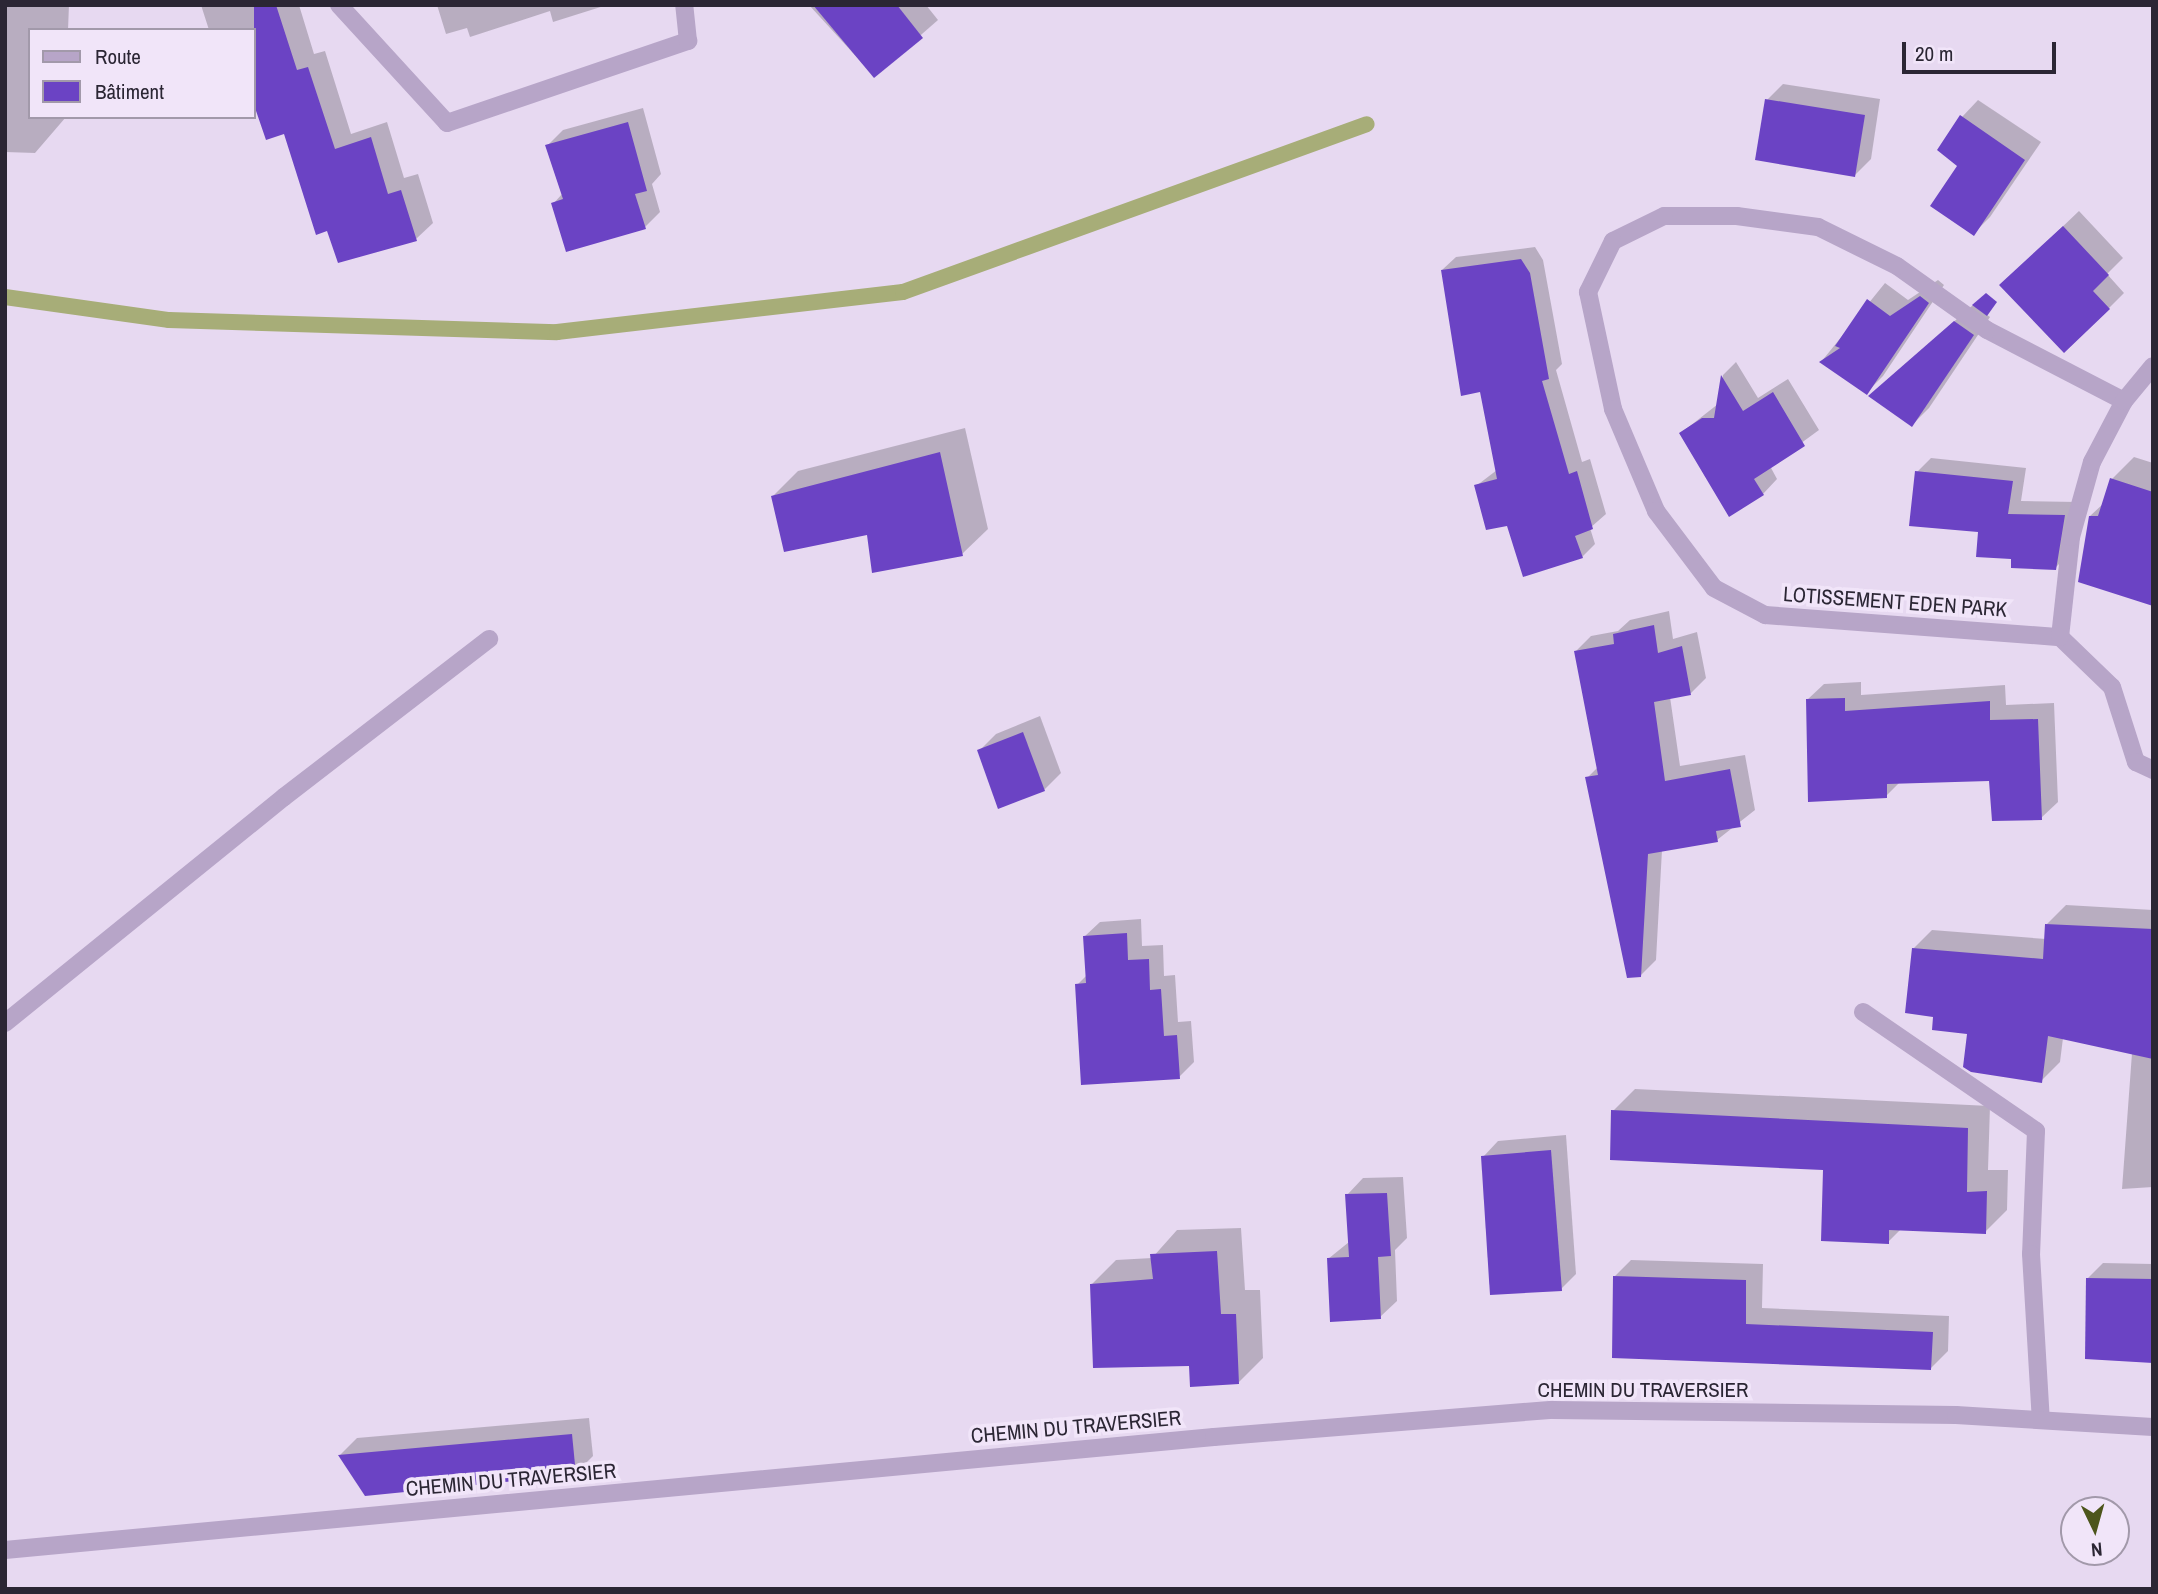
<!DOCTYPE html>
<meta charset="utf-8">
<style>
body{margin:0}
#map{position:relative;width:2158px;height:1594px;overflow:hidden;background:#e7d9f1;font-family:"Archivo Narrow",sans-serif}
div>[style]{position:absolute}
.shadow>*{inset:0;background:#0003}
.stream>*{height:16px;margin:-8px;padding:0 8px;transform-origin:8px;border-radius:8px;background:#a7ad78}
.building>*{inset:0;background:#6b43c4}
.service>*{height:18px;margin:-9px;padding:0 9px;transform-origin:9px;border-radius:9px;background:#b7a5c8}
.minor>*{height:18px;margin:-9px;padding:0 9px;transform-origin:9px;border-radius:9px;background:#b7a5c8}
span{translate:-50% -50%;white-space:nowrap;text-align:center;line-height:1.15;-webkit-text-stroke:7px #f1e5f9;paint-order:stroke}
.street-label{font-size:21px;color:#2b2634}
.frame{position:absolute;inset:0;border:7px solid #2b2634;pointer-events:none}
.legend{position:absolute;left:28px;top:28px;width:228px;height:91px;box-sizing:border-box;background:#f1e5f9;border:2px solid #a299aa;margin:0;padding:9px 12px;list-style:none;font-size:21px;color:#2b2634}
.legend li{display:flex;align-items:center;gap:14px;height:35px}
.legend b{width:35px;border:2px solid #a299aa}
.north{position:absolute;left:2060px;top:1496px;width:70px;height:70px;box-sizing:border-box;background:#f1e5f9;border:2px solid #a299aa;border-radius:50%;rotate:175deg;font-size:19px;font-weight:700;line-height:28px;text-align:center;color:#2b2634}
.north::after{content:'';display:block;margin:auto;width:24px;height:32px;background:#4d551c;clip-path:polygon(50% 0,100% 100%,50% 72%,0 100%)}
.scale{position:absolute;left:1902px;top:42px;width:154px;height:32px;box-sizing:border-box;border:4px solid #2b2634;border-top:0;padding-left:9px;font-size:21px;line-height:24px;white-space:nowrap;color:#2b2634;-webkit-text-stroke:5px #f1e5f9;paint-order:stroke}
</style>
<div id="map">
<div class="shadow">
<div style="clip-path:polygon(5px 5px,69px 5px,68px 30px,30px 30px,30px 117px,66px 117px,35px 153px,5px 152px)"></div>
<div style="clip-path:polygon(201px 5px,299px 5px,314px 54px,325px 51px,351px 134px,387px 122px,404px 178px,418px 174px,433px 223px,416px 239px,328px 228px,286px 132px,254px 108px,254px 30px,209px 30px)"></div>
<div style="clip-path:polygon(437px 5px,607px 5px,553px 22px,550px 11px,470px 37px,467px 28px,446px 34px)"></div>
<div style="clip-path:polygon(809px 5px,926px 5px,938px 20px,874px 76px)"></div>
<div style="clip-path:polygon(1783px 84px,1880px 99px,1871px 159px,1855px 175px,1767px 100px)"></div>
<div style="clip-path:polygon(1978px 100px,2041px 142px,1990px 217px,1973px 234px,1959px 165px,1962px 117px)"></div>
<div style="clip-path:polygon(643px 108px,661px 174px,652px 184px,660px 212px,645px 227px,553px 204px,563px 193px,547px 146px,563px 130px)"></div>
<div style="clip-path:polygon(2079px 211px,2123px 258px,2107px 274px,2124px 293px,2109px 308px,2017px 270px)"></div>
<div style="clip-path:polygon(1535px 247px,1543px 260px,1562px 364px,1556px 370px,1582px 462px,1590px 459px,1606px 514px,1590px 528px,1595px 544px,1582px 557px,1508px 524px,1476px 486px,1497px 470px,1482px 390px,1442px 270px,1456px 257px)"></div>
<div style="clip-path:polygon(1938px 280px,1944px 285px,1883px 376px,1866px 393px,1821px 362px,1885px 283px,1908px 300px)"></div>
<div style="clip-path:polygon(1973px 305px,1990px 317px,1929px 408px,1912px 425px,1887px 380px)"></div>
<div style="clip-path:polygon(1736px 362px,1758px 398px,1788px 379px,1819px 430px,1770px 466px,1777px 479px,1763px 494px,1681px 433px,1718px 404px,1723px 375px)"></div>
<div style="clip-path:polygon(965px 428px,988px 529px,962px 554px,868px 533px,773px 496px,798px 471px)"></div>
<div style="clip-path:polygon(2134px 457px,2153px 463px,2153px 605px,2090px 516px,2104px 503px,2112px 479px)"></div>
<div style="clip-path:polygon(1931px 458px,2026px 468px,2021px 501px,2078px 502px,2069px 554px,2055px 568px,2012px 557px,1917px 472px)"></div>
<div style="clip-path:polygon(1669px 611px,1673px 639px,1697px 632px,1706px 678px,1691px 693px,1670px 697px,1680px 766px,1745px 755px,1755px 810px,1717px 840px,1662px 850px,1656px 960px,1640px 976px,1587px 778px,1598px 767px,1576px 651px,1591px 636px,1618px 631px,1630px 620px)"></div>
<div style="clip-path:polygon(1861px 682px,1861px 695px,2005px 685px,2006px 705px,2054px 703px,2058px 802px,2041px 818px,1991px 779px,1900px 782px,1886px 796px,1807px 700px,1824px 684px)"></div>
<div style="clip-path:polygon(1040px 716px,1061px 773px,1044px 790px,979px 751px,996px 734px)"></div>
<div style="clip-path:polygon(2066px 905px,2153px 910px,2153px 1187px,2122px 1189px,2132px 1053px,2063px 1038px,2060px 1062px,2041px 1081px,1969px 1032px,1935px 1016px,1913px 949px,1932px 930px,2046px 939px,2047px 924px)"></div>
<div style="clip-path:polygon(1141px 919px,1142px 946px,1163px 945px,1164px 976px,1175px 975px,1178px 1022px,1191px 1021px,1194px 1062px,1179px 1077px,1077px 985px,1087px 975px,1085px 936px,1100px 922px)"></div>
<div style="clip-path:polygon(1635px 1089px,1990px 1106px,1988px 1170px,2008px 1170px,2007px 1210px,1985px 1232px,1901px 1229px,1888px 1242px,1825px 1169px,1613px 1111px)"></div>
<div style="clip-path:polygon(1566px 1135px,1576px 1274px,1561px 1289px,1483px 1157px,1498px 1141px)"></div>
<div style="clip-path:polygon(1403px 1177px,1407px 1238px,1395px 1250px,1397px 1301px,1380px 1317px,1328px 1259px,1349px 1242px,1347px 1195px,1363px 1178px)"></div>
<div style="clip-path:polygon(1241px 1228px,1245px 1290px,1260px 1290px,1263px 1358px,1239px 1382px,1190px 1364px,1091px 1285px,1116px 1260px,1152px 1258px,1177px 1230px)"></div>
<div style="clip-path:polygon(1631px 1260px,1763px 1264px,1762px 1308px,1949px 1316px,1948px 1351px,1931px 1368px,1613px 1357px,1614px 1277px)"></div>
<div style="clip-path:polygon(2103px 1263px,2153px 1264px,2153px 1361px,2087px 1279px)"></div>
<div style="clip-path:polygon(589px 1418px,593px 1456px,576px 1473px,340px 1455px,357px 1438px)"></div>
</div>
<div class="stream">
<div style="left:5px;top:297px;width:166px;rotate:8deg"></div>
<div style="left:169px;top:320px;width:388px;rotate:1.8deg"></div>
<div style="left:557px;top:332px;width:348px;rotate:-6.6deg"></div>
<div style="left:903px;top:292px;width:493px;rotate:-19.9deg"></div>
</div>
<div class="building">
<div style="clip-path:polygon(254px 5px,276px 5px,297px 70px,308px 67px,335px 149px,371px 137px,388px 194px,401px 190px,417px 241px,338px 263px,327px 231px,316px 235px,284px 134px,266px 140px,254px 105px)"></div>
<div style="clip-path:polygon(813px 5px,897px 5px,923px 38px,874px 78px)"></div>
<div style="clip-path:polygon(1765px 99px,1865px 115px,1855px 177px,1755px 160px)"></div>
<div style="clip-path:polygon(1960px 115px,2025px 160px,1974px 236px,1930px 206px,1957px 166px,1937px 150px)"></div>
<div style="clip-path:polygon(628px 122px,647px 191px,635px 194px,646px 229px,566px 252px,551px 203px,563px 199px,545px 145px)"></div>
<div style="clip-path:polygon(2063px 226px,2109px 275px,2093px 291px,2110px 309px,2064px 353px,1999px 285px)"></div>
<div style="clip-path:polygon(1521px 259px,1530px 273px,1549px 379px,1542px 381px,1569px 474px,1577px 471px,1593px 529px,1575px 536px,1583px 558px,1523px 577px,1507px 526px,1486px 530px,1474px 485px,1497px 479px,1480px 392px,1461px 396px,1441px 270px)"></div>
<div style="clip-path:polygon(1986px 293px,1997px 302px,1987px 316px,1972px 305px)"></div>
<div style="clip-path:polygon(1920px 296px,1929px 303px,1867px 395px,1819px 362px,1840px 348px,1835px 346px,1867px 299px,1890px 316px)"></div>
<div style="clip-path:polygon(1954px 321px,1974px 335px,1912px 427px,1868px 396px)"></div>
<div style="clip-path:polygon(1721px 375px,1743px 411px,1773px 392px,1805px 446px,1754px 479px,1764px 495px,1729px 517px,1679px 433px,1702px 418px,1714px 418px)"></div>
<div style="clip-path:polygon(940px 452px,963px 556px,872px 573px,867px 535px,784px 552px,771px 496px)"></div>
<div style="clip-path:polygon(1915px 471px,2013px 481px,2008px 514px,2065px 515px,2056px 570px,2011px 568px,2011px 559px,1976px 557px,1978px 532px,1909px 526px)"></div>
<div style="clip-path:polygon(2110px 478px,2153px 492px,2153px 606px,2078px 582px,2089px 516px,2098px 516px)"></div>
<div style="clip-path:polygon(1654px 625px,1658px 653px,1682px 646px,1691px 695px,1654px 702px,1665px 781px,1730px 769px,1741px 827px,1716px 831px,1718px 842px,1648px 854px,1641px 977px,1627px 978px,1585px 777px,1598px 775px,1574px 651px,1614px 644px,1613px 634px)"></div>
<div style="clip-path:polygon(1845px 698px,1845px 711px,1990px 701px,1990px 720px,2038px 719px,2042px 820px,1992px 821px,1989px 781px,1887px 784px,1887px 798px,1808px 802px,1806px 699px)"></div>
<div style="clip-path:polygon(1023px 732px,1045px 791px,998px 809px,977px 750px)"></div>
<div style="clip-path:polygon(2045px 924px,2153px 929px,2153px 1059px,2048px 1036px,2042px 1083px,1971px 1072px,1963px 1067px,1967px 1034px,1932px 1030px,1933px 1017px,1905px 1013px,1912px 948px,2043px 959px)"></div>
<div style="clip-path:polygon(1127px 933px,1128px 960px,1149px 959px,1150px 990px,1161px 989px,1164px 1036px,1177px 1035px,1180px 1079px,1081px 1085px,1075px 984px,1086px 983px,1083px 936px)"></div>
<div style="clip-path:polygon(1611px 1110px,1968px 1128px,1967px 1192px,1987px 1191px,1986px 1234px,1889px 1230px,1889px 1244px,1821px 1241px,1823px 1170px,1610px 1160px)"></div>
<div style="clip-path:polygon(1551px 1150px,1562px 1291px,1490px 1295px,1481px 1156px)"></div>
<div style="clip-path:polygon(1387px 1193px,1391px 1256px,1378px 1257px,1381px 1319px,1330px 1322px,1327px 1258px,1349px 1257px,1345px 1194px)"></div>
<div style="clip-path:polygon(1217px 1251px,1221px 1314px,1236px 1314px,1239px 1384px,1190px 1387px,1189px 1366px,1093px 1368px,1090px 1284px,1153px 1279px,1150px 1254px)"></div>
<div style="clip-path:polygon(1613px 1276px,1746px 1280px,1746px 1324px,1933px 1332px,1931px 1370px,1612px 1358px)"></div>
<div style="clip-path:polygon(2086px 1278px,2153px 1279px,2153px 1363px,2085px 1359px)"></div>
<div style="clip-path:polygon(572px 1434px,576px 1475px,365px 1496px,338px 1455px)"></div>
</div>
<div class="service">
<div style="left:5px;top:1023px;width:359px;rotate:-39deg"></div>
<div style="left:284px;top:797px;width:259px;rotate:-37.6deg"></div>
</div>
<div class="minor">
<div style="left:339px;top:5px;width:160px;rotate:47.5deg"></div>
<div style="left:447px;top:123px;width:255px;rotate:-18.8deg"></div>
<div style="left:688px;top:41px;width:36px;rotate:-96deg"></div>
<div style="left:2124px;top:401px;width:154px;rotate:-152.6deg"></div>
<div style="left:1987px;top:330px;width:110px;rotate:-144.6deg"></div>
<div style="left:1897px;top:266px;width:88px;rotate:-153.7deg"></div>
<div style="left:1818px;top:227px;width:82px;rotate:-172.3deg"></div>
<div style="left:1737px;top:216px;width:73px;rotate:180deg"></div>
<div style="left:1664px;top:216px;width:57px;rotate:153.9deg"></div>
<div style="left:1613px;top:241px;width:57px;rotate:116.1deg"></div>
<div style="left:1588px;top:292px;width:120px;rotate:77.9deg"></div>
<div style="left:1613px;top:409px;width:111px;rotate:67.1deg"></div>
<div style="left:1656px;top:511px;width:96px;rotate:53deg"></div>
<div style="left:1714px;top:588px;width:58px;rotate:27.9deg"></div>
<div style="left:1765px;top:615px;width:296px;rotate:4.3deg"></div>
<div style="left:2060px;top:637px;width:72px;rotate:43.9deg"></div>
<div style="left:2112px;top:687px;width:79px;rotate:72.3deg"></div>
<div style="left:2136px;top:762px;width:19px;rotate:25deg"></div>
<div style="left:2060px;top:637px;width:101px;rotate:-83.7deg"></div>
<div style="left:2071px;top:537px;width:78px;rotate:-74.4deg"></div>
<div style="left:2092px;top:462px;width:69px;rotate:-62.3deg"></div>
<div style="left:2124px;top:401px;width:45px;rotate:-50.4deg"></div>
<div style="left:1863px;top:1012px;width:210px;rotate:34.5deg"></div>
<div style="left:2036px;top:1131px;width:123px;rotate:92.3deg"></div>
<div style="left:2031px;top:1254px;width:166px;rotate:86.6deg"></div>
<div style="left:5px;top:1550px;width:1214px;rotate:-5.34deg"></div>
<div style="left:1214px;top:1437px;width:340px;rotate:-4.6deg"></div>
<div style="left:1553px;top:1410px;width:403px;rotate:0.7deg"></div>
<div style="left:1956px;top:1415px;width:197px;rotate:3.5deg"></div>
</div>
<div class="street-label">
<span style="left:1895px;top:602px;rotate:4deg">LOTISSEMENT EDEN PARK</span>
<span style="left:1643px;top:1390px">CHEMIN DU TRAVERSIER</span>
<span style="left:1076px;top:1427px;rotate:-5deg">CHEMIN DU TRAVERSIER</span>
<span style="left:511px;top:1480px;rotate:-5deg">CHEMIN DU TRAVERSIER</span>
</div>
<div class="frame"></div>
<ul class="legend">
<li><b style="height:9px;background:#b7a5c8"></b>Route</li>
<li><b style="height:19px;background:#6b43c4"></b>Bâtiment</li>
</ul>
<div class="north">N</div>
<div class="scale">20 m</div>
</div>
